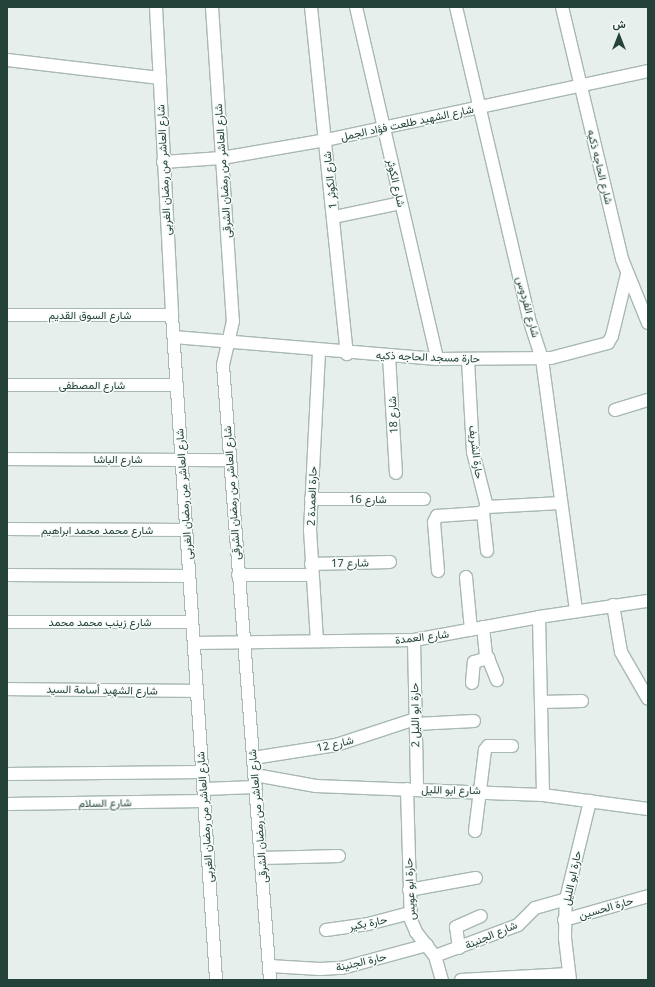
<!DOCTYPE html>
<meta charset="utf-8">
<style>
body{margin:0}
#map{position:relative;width:655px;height:987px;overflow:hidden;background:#e6efeb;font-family:"Noto Sans",Vazirmatn,sans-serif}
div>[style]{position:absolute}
.roads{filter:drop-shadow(1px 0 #a8b8b2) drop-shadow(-1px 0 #a8b8b2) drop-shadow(0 1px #a8b8b2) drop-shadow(0 -1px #a8b8b2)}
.street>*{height:12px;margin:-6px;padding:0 6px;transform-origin:6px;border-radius:6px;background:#fff}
.secondary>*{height:12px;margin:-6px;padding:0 6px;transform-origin:6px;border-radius:6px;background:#fff}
span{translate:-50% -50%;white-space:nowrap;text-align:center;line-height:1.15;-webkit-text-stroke:3px #f7fbf9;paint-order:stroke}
.street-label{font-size:11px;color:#24423a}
.frame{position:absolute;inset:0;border:8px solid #24423a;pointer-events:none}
.north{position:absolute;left:599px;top:16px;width:40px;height:40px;-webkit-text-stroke:3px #f7fbf9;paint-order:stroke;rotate:0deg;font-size:11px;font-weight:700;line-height:16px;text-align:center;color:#24423a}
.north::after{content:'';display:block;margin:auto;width:14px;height:18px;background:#24423a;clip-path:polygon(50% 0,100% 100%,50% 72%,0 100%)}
</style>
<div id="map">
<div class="roads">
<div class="street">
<div style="left:311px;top:7px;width:349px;rotate:84.1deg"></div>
<div style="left:356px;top:7px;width:361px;rotate:77deg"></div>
<div style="left:456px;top:7px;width:320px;rotate:76.8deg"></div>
<div style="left:529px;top:319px;width:42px;rotate:72deg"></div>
<div style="left:542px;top:359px;width:254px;rotate:82.3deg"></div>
<div style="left:562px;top:7px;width:259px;rotate:76.6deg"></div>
<div style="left:622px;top:259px;width:69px;rotate:67.9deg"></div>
<div style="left:7px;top:60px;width:154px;rotate:6.7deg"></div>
<div style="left:163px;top:162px;width:59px;rotate:-3.9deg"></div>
<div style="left:222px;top:158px;width:106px;rotate:-9.8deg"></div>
<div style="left:326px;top:140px;width:329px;rotate:-12.1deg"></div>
<div style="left:334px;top:217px;width:68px;rotate:-11.8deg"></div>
<div style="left:7px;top:315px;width:165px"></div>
<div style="left:174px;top:337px;width:264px;rotate:4.8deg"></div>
<div style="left:437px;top:359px;width:114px;rotate:-0.5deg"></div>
<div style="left:551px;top:358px;width:59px;rotate:-14.7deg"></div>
<div style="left:608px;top:343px;width:8px;rotate:-60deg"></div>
<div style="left:612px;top:336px;width:64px;rotate:-76.4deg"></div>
<div style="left:389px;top:356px;width:117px;rotate:86.6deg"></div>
<div style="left:7px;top:385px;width:170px"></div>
<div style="left:615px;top:410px;width:34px;rotate:-17deg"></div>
<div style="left:7px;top:459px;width:223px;rotate:0.3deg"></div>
<div style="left:311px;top:499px;width:113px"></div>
<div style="left:487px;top:507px;width:74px;rotate:-3.1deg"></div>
<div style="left:483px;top:512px;width:39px;rotate:84deg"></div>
<div style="left:7px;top:529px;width:179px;rotate:0.3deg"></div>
<div style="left:311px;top:564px;width:79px;rotate:-1.5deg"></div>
<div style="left:438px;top:571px;width:49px;rotate:-94.7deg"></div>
<div style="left:434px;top:522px;width:7px;rotate:-63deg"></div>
<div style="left:437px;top:516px;width:44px;rotate:-3.9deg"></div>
<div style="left:481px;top:513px;width:8px;rotate:-45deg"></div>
<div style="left:487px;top:507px;width:57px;rotate:-104.3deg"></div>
<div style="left:473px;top:452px;width:93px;rotate:-93.1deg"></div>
<div style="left:7px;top:575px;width:182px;rotate:0.3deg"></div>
<div style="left:238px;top:575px;width:74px"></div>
<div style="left:466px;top:577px;width:53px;rotate:84.6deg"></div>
<div style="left:613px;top:605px;width:48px;rotate:80.3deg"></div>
<div style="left:621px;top:652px;width:54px;rotate:60.1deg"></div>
<div style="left:539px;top:617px;width:178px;rotate:88.7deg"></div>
<div style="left:7px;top:622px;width:185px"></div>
<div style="left:483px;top:627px;width:31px;rotate:84deg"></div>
<div style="left:414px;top:640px;width:149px;rotate:88.8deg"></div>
<div style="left:317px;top:641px;width:111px;rotate:-93.6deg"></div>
<div style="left:310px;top:530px;width:179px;rotate:-87.1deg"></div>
<div style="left:194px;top:643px;width:220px;rotate:-0.8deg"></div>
<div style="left:414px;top:640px;width:127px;rotate:-10.4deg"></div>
<div style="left:539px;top:617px;width:110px;rotate:-8.4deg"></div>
<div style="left:472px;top:683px;width:21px;rotate:-85deg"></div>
<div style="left:474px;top:662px;width:15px;rotate:-16deg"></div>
<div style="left:488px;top:658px;width:24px;rotate:68deg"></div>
<div style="left:7px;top:689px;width:190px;rotate:0.6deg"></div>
<div style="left:541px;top:702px;width:41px;rotate:-1.4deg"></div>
<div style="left:416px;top:724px;width:58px;rotate:-3deg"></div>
<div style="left:253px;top:758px;width:84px;rotate:-8.9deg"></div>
<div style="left:336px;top:745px;width:83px;rotate:-18.2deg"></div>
<div style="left:7px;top:774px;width:195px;rotate:-0.6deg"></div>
<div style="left:255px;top:775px;width:62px;rotate:10.2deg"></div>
<div style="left:316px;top:786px;width:227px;rotate:2.3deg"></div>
<div style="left:543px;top:795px;width:106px;rotate:7.6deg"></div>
<div style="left:407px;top:789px;width:131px;rotate:88.3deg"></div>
<div style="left:411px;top:920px;width:13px;rotate:67deg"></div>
<div style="left:416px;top:932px;width:31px;rotate:52deg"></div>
<div style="left:435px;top:956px;width:25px;rotate:74deg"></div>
<div style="left:7px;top:804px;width:197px;rotate:-0.9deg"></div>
<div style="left:475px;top:831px;width:82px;rotate:-83deg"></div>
<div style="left:485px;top:750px;width:5px;rotate:-53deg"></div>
<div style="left:488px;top:746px;width:24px"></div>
<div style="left:262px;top:858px;width:77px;rotate:-1.5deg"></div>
<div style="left:409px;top:890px;width:68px;rotate:-10.2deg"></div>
<div style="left:564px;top:920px;width:87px;rotate:-15.9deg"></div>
<div style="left:326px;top:930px;width:42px;rotate:-8.1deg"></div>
<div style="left:368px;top:924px;width:43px;rotate:-14.7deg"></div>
<div style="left:459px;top:948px;width:21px;rotate:-98deg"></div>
<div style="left:456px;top:927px;width:27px;rotate:-24deg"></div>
<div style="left:435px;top:956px;width:89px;rotate:-20.5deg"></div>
<div style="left:518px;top:925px;width:24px;rotate:-45deg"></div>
<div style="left:535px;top:908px;width:32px;rotate:-16deg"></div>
<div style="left:269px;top:966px;width:51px;rotate:3.4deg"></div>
<div style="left:320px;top:969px;width:22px;rotate:-3deg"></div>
<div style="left:342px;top:968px;width:88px;rotate:-15.1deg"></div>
<div style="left:461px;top:980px;width:108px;rotate:-3.2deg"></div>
<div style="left:570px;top:980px;width:42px;rotate:-96.8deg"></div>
<div style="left:565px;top:938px;width:39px;rotate:-89deg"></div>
<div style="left:566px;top:899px;width:101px;rotate:-76.2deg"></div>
</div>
<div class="secondary">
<div style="left:156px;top:7px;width:308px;rotate:87deg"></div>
<div style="left:172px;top:315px;width:666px;rotate:86.21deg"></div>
<div style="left:212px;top:7px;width:315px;rotate:86.2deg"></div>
<div style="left:233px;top:321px;width:45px;rotate:102.8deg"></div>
<div style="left:223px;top:365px;width:617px;rotate:85.63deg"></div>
<div style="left:203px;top:789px;width:53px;rotate:-2.2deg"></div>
</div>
</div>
<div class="street-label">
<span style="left:407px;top:123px;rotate:-12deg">شارع الشهيد طلعت فؤاد الجمل</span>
<span style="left:600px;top:167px;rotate:76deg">شارع الحاجه ذكيه</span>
<span style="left:164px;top:170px;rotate:-93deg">شارع العاشر من رمضان الغربى</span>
<span style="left:223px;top:171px;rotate:-94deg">شارع العاشر من رمضان الشرقى</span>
<span style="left:330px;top:180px;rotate:-96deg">شارع الكوثر 1</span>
<span style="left:396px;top:183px;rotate:77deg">شارع الكوثر</span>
<span style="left:528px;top:307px;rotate:75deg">شارع الفردوس</span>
<span style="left:90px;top:315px">شارع السوق القديم</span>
<span style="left:428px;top:357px;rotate:2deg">حارة مسجد الحاجه ذكيه</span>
<span style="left:92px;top:385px">شارع المصطفى</span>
<span style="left:393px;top:415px;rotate:-93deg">شارع 18</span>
<span style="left:476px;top:452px;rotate:83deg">حارة الشريف</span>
<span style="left:118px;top:459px">شارع الباشا</span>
<span style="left:232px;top:493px;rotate:-94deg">شارع العاشر من رمضان الشرقى</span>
<span style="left:184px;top:494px;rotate:-94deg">شارع العاشر من رمضان الغربى</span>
<span style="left:312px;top:496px;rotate:-88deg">حارة العمدة 2</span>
<span style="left:368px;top:499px">شارع 16</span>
<span style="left:97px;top:530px">شارع محمد محمد ابراهيم</span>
<span style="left:350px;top:563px;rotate:-1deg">شارع 17</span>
<span style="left:100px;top:622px">شارع زينب محمد محمد</span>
<span style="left:422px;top:637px;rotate:-7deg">شارع العمدة</span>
<span style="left:102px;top:690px;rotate:1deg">شارع الشهيد أسامة السيد</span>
<span style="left:415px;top:715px;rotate:-91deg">حارة ابو الليل 2</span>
<span style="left:335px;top:744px;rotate:-13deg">شارع 12</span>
<span style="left:451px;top:790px;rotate:1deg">شارع ابو الليل</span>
<span style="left:105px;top:803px;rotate:-1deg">شارع السلام</span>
<span style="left:258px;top:816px;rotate:-95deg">شارع العاشر من رمضان الشرقى</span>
<span style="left:205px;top:817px;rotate:-94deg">شارع العاشر من رمضان الغربى</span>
<span style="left:572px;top:878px;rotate:-78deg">حارة ابو الليل</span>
<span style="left:410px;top:889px;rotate:-93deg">حارة ابو عويس</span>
<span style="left:606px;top:908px;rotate:-16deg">حارة الحسين</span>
<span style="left:368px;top:923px;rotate:-11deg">حارة بكير</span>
<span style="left:491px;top:935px;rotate:-23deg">شارع الجنينة</span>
<span style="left:361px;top:962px;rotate:-13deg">حارة الجنينة</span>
</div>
<div class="frame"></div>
<div class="north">ش</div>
</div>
